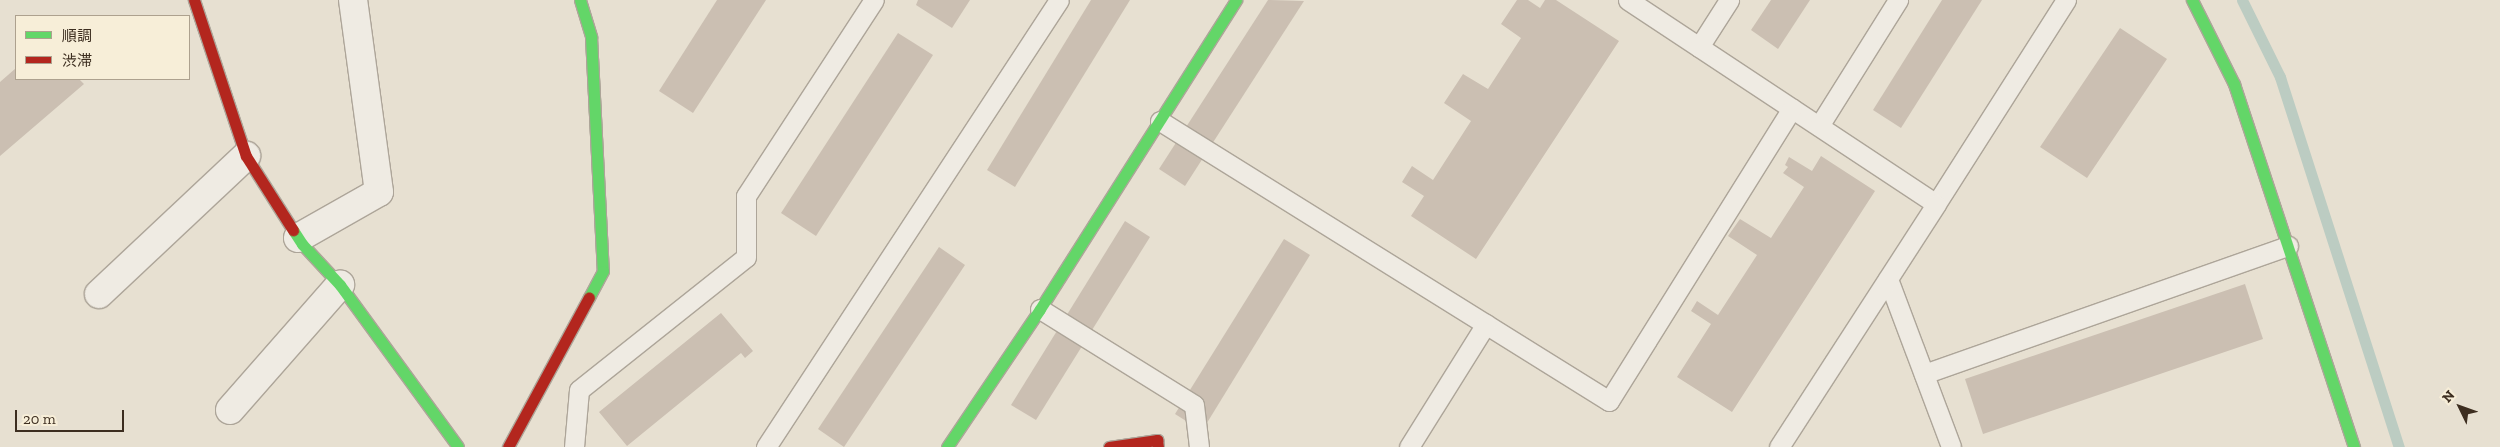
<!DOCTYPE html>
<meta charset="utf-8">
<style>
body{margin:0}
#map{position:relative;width:2500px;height:447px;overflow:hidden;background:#e7e0d1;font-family:"Zilla Slab","Noto Sans JP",serif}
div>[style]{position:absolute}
.stream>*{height:11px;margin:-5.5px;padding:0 5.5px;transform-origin:5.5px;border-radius:5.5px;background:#bcccc2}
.building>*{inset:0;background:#cbbfb2}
.roads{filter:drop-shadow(1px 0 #ada599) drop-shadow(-1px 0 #ada599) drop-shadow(0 1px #ada599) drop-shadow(0 -1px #ada599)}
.lane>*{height:19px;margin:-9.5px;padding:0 9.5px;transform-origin:9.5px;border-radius:9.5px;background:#efebe3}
.street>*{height:28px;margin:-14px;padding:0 14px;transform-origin:14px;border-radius:14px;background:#efebe3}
.fast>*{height:11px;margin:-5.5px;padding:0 5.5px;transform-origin:5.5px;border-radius:5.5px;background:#63d668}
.jam>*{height:11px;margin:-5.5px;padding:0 5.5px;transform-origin:5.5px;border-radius:5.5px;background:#b3261e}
span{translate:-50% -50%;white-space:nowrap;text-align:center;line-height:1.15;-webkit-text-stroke:4px #f7eed8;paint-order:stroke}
.legend{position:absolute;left:15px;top:15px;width:175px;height:65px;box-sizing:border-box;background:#f7eed8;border:1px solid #ada18e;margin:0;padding:6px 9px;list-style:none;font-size:15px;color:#3d2e20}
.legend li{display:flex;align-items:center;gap:10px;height:25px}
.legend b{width:25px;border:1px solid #ada18e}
.north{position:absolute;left:2435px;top:382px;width:50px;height:50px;-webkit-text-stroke:4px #f7eed8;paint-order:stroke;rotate:312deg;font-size:14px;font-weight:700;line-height:20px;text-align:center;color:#3d2e20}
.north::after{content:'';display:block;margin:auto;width:18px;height:22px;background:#3d2e20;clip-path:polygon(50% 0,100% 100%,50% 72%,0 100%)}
.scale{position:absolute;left:15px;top:410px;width:109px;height:22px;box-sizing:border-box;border:2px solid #3d2e20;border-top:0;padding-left:6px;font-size:15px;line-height:18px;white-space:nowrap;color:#3d2e20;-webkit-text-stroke:4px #f7eed8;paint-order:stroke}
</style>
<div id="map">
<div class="stream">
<div style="left:2242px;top:0;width:86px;rotate:63.7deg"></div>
<div style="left:2280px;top:77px;width:389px;rotate:72.2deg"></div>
</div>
<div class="building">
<div style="clip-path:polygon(717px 0,766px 0,693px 113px,659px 91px)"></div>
<div style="clip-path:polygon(918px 0,970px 0,952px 28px,916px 5px)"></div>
<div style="clip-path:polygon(1091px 0,1130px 0,1015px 187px,987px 170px)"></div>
<div style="clip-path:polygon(1268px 0,1304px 1px,1185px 186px,1159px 169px)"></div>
<div style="clip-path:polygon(1517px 0,1528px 0,1540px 8px,1545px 0,1556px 0,1619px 41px,1476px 259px,1411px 216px,1424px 196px,1402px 182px,1412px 166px,1433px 180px,1471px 121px,1444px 103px,1463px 74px,1488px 89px,1521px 38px,1501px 24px)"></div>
<div style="clip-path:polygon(1771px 0,1810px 0,1778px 49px,1751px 30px)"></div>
<div style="clip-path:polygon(1942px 0,1982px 0,1901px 128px,1873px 110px)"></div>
<div style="clip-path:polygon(2120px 28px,2167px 59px,2087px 178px,2040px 147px)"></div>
<div style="clip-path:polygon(898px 33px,933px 55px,816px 236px,781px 213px)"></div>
<div style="clip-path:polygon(16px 68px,16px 79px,79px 79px,84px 84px,0 156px,0 82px)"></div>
<div style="clip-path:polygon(1821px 156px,1875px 191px,1732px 412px,1677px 377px,1711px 324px,1691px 311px,1697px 301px,1718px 315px,1757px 255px,1728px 236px,1740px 219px,1771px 238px,1804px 187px,1783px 173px,1788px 167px,1785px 165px,1789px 157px,1812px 171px)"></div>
<div style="clip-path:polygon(1125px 221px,1150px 237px,1036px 420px,1011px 405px)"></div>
<div style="clip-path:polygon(1284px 239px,1310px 255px,1202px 431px,1175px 414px)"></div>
<div style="clip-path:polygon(939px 247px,965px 265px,844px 447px,818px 429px)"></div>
<div style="clip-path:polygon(2245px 284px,2263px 339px,1983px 434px,1965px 379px)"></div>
<div style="clip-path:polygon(721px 313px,753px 351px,745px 358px,741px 353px,627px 446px,599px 412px)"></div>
</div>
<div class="roads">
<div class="lane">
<div style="left:1628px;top:0;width:369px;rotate:33.5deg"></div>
<div style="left:1936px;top:204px;width:242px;rotate:-57.5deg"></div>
<div style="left:1699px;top:47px;width:56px;rotate:-57.4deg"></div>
<div style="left:1160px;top:121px;width:529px;rotate:31.95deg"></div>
<div style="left:1609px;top:401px;width:345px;rotate:-58deg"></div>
<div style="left:1819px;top:126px;width:149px;rotate:-57.9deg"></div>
<div style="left:1888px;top:279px;width:179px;rotate:69.4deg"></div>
<div style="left:1040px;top:309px;width:181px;rotate:31.9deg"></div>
<div style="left:1194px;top:405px;width:42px;rotate:83.2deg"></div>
<div style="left:1924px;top:374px;width:386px;rotate:-19.4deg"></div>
<div style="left:574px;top:447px;width:57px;rotate:-85deg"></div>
<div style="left:579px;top:390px;width:213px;rotate:-38.5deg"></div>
<div style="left:746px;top:257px;width:61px;rotate:-90deg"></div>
<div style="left:746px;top:196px;width:234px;rotate:-56.9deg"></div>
<div style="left:766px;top:447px;width:534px;rotate:-56.76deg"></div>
<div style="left:1409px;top:447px;width:145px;rotate:-58deg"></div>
<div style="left:1779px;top:447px;width:289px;rotate:-57.1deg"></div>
</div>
<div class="street">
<div style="left:298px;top:238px;width:93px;rotate:-29.6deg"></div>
<div style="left:379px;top:192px;width:194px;rotate:-97.7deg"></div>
<div style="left:99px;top:294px;width:202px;rotate:-43.2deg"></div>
<div style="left:230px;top:410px;width:167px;rotate:-48.7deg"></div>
</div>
<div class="fast">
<div style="left:580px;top:0;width:39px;rotate:73deg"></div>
<div style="left:591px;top:37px;width:234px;rotate:87.1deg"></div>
<div style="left:603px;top:271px;width:30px;rotate:118deg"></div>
<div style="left:2192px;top:0;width:94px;rotate:63.4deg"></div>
<div style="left:2234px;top:84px;width:382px;rotate:71.7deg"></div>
<div style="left:293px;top:230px;width:17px;rotate:57deg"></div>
<div style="left:302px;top:244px;width:56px;rotate:47.2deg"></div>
<div style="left:340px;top:285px;width:200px;rotate:53.9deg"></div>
<div style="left:947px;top:447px;width:166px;rotate:-56deg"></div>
<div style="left:1040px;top:309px;width:366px;rotate:-57.6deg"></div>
</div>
<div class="jam">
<div style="left:194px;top:0;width:164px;rotate:71.6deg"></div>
<div style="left:246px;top:156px;width:88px;rotate:57.6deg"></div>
<div style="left:508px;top:447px;width:170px;rotate:-61.6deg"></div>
<div style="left:1109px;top:447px;width:49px;rotate:-8.3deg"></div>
<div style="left:1157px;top:440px;width:7px;rotate:82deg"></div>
</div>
</div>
<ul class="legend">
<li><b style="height:6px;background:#63d668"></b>順調</li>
<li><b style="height:6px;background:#b3261e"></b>渋滞</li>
</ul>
<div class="north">N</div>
<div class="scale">20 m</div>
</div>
